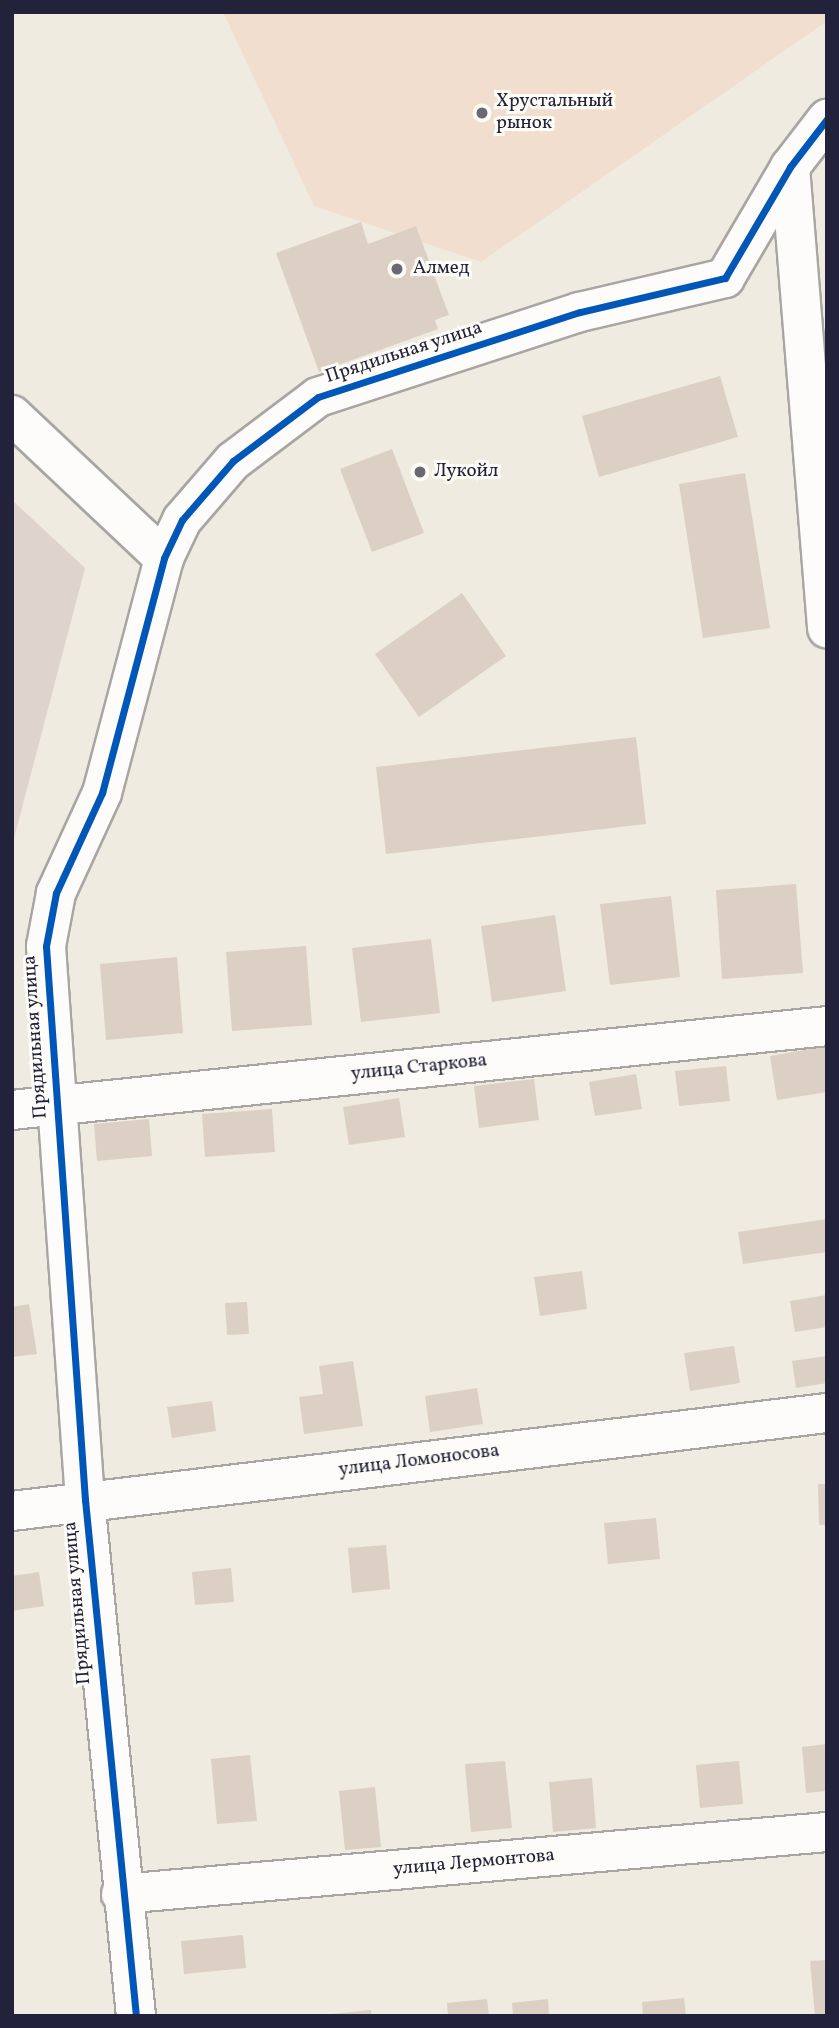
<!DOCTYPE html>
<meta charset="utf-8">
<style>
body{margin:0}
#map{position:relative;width:839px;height:2028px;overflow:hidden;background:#efebe1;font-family:Vollkorn,serif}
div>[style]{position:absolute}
.built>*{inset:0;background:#f2decf}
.industrial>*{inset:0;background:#ded3cd}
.building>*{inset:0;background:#dbd0c3}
.roads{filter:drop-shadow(2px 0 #a8a5a3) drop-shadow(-2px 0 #a8a5a3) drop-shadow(0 2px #a8a5a3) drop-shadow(0 -2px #a8a5a3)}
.minor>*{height:38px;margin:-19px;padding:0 19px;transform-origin:19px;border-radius:19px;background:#fdfcfa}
.major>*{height:38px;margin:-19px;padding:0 19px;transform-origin:19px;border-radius:19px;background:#fdfcfa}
.cycleway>*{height:7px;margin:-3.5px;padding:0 3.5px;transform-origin:3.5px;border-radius:3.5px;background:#0057b8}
.dots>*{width:19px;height:19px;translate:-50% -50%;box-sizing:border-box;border:4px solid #fdfcf7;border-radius:50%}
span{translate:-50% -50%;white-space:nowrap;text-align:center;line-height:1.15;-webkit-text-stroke:6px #fdfcf7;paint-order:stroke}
.poi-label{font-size:19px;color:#22223b}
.left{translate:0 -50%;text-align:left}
.street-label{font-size:19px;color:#22223b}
.frame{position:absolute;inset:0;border:14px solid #22223b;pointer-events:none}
</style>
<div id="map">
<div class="built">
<div style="clip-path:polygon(223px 12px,827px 12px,827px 21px,481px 262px,314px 206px)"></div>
</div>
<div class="industrial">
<div style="clip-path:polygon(12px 500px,85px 568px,12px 846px)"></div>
</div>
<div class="building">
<div style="clip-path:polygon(361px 222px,368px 244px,416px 226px,449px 315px,435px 320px,438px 329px,319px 372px,276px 253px)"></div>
<div style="clip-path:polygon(720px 376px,738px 437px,599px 477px,582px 416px)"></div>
<div style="clip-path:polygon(392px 449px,424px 533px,372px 552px,340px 469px)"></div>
<div style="clip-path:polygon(745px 473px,770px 628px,703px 638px,679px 484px)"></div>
<div style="clip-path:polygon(462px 593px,506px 656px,419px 717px,375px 654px)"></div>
<div style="clip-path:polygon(636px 737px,646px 824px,386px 854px,376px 767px)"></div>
<div style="clip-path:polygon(796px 884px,803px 973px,722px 979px,716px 890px)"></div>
<div style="clip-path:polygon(671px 896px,680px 977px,610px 985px,600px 904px)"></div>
<div style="clip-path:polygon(555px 915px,566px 991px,492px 1002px,481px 926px)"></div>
<div style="clip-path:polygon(431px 939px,440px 1013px,361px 1022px,352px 948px)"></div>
<div style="clip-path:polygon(306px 946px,312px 1025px,232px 1031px,226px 952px)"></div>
<div style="clip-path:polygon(177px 957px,183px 1033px,106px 1040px,100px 964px)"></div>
<div style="clip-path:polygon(827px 1046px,827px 1092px,777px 1100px,770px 1056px)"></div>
<div style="clip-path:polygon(726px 1066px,730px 1101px,679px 1106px,675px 1071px)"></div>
<div style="clip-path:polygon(636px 1074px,642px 1109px,595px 1116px,589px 1082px)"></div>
<div style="clip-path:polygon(534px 1079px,539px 1120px,479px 1128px,474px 1086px)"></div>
<div style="clip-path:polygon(399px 1098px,405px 1137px,349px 1145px,343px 1107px)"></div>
<div style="clip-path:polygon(272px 1109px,275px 1152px,205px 1157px,202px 1114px)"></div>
<div style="clip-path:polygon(149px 1119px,152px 1156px,97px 1161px,94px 1124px)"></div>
<div style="clip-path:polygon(827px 1219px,827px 1252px,743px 1264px,738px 1232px)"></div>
<div style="clip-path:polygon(582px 1271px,587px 1309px,540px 1316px,534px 1277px)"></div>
<div style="clip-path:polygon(827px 1295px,827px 1327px,795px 1332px,790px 1301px)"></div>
<div style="clip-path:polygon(247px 1302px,249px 1334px,227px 1335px,225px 1303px)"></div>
<div style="clip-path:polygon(29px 1304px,37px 1354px,12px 1357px,12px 1307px)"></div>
<div style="clip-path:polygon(734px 1346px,740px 1383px,690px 1391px,684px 1353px)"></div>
<div style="clip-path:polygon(827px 1356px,827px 1383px,796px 1388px,792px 1361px)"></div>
<div style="clip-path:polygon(353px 1361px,363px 1426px,304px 1434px,299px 1397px,323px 1394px,319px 1366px)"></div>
<div style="clip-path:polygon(477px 1388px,483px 1424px,430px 1432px,425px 1396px)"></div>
<div style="clip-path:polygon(212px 1401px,216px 1431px,172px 1438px,167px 1407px)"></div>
<div style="clip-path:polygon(818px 1484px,827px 1484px,827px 1525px,819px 1525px)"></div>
<div style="clip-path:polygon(656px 1518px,660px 1559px,608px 1564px,604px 1523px)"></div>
<div style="clip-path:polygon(386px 1545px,390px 1589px,352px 1593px,348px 1548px)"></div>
<div style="clip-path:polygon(231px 1568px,234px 1602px,195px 1605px,192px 1572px)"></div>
<div style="clip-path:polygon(39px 1572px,44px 1606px,12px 1611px,12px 1576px)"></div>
<div style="clip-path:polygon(827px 1744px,827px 1791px,806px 1793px,802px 1747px)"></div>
<div style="clip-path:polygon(250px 1755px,257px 1821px,217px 1824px,211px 1759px)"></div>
<div style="clip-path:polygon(505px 1761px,512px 1828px,471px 1832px,465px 1764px)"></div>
<div style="clip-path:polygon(739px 1761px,743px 1804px,700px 1808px,696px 1765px)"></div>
<div style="clip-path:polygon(592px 1778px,596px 1828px,553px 1832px,549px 1782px)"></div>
<div style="clip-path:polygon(375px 1787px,381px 1847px,345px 1850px,339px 1791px)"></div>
<div style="clip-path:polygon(243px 1935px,246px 1968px,184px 1974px,181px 1941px)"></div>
<div style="clip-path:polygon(827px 1960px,827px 2015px,815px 2016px,810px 1961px)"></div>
<div style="clip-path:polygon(684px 1998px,686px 2016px,643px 2016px,642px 2002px)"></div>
<div style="clip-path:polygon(487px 1999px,489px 2016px,448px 2016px,447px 2003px)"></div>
<div style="clip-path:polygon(548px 1999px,549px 2016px,513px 2016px,512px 2003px)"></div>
<div style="clip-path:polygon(371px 2010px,371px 2016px,331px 2016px,331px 2014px)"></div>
</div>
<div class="roads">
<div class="minor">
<div style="left:790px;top:167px;width:463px;rotate:85.4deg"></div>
<div style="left:12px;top:415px;width:209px;rotate:43.3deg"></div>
<div style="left:12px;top:1110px;width:819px;rotate:-5.88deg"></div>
<div style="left:121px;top:1894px;width:709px;rotate:-5.02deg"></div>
<div style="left:136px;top:2016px;width:519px;rotate:-95.64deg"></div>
<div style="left:85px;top:1500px;width:555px;rotate:-94.03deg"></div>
<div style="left:46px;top:946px;width:54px;rotate:-79.3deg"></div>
<div style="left:56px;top:893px;width:110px;rotate:-65.3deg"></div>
<div style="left:102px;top:793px;width:243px;rotate:-75.2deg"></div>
<div style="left:164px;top:558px;width:42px;rotate:-64.7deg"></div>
<div style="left:182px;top:520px;width:78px;rotate:-49.2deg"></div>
<div style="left:233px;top:461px;width:106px;rotate:-37deg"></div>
<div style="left:318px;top:397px;width:275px;rotate:-18deg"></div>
<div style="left:580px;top:312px;width:149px;rotate:-13.2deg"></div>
<div style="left:725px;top:278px;width:129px;rotate:-59.6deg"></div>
<div style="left:790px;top:167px;width:61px;rotate:-52.4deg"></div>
</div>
<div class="major">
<div style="left:12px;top:1511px;width:821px;rotate:-6.86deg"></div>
</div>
</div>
<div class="cycleway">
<div style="left:136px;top:2016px;width:519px;rotate:-95.64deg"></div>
<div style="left:85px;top:1500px;width:555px;rotate:-94.03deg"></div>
<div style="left:46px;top:946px;width:54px;rotate:-79.3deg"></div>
<div style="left:56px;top:893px;width:110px;rotate:-65.3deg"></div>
<div style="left:102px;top:793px;width:243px;rotate:-75.2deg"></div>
<div style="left:164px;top:558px;width:42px;rotate:-64.7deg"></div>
<div style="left:182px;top:520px;width:78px;rotate:-49.2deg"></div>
<div style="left:233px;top:461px;width:106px;rotate:-37deg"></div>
<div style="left:318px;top:397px;width:275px;rotate:-18deg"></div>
<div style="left:580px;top:312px;width:149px;rotate:-13.2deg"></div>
<div style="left:725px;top:278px;width:129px;rotate:-59.6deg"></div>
<div style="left:790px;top:167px;width:61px;rotate:-52.4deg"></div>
</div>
<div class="dots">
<div style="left:482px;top:113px;background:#6a6875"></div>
<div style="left:397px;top:269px;background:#6a6875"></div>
<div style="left:420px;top:472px;background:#6a6875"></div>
</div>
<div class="poi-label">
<span class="left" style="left:496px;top:113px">Хрустальный<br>рынок</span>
<span class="left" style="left:413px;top:269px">Алмед</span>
<span class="left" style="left:434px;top:472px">Лукойл</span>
</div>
<div class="street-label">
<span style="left:404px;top:353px;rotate:-18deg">Прядильная улица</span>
<span style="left:36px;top:1037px;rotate:-94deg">Прядильная улица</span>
<span style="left:419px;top:1068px;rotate:-6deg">улица Старкова</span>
<span style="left:419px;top:1461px;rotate:-7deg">улица Ломоносова</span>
<span style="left:78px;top:1603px;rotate:-95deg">Прядильная улица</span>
<span style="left:474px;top:1863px;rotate:-5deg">улица Лермонтова</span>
</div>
<div class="frame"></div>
</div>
